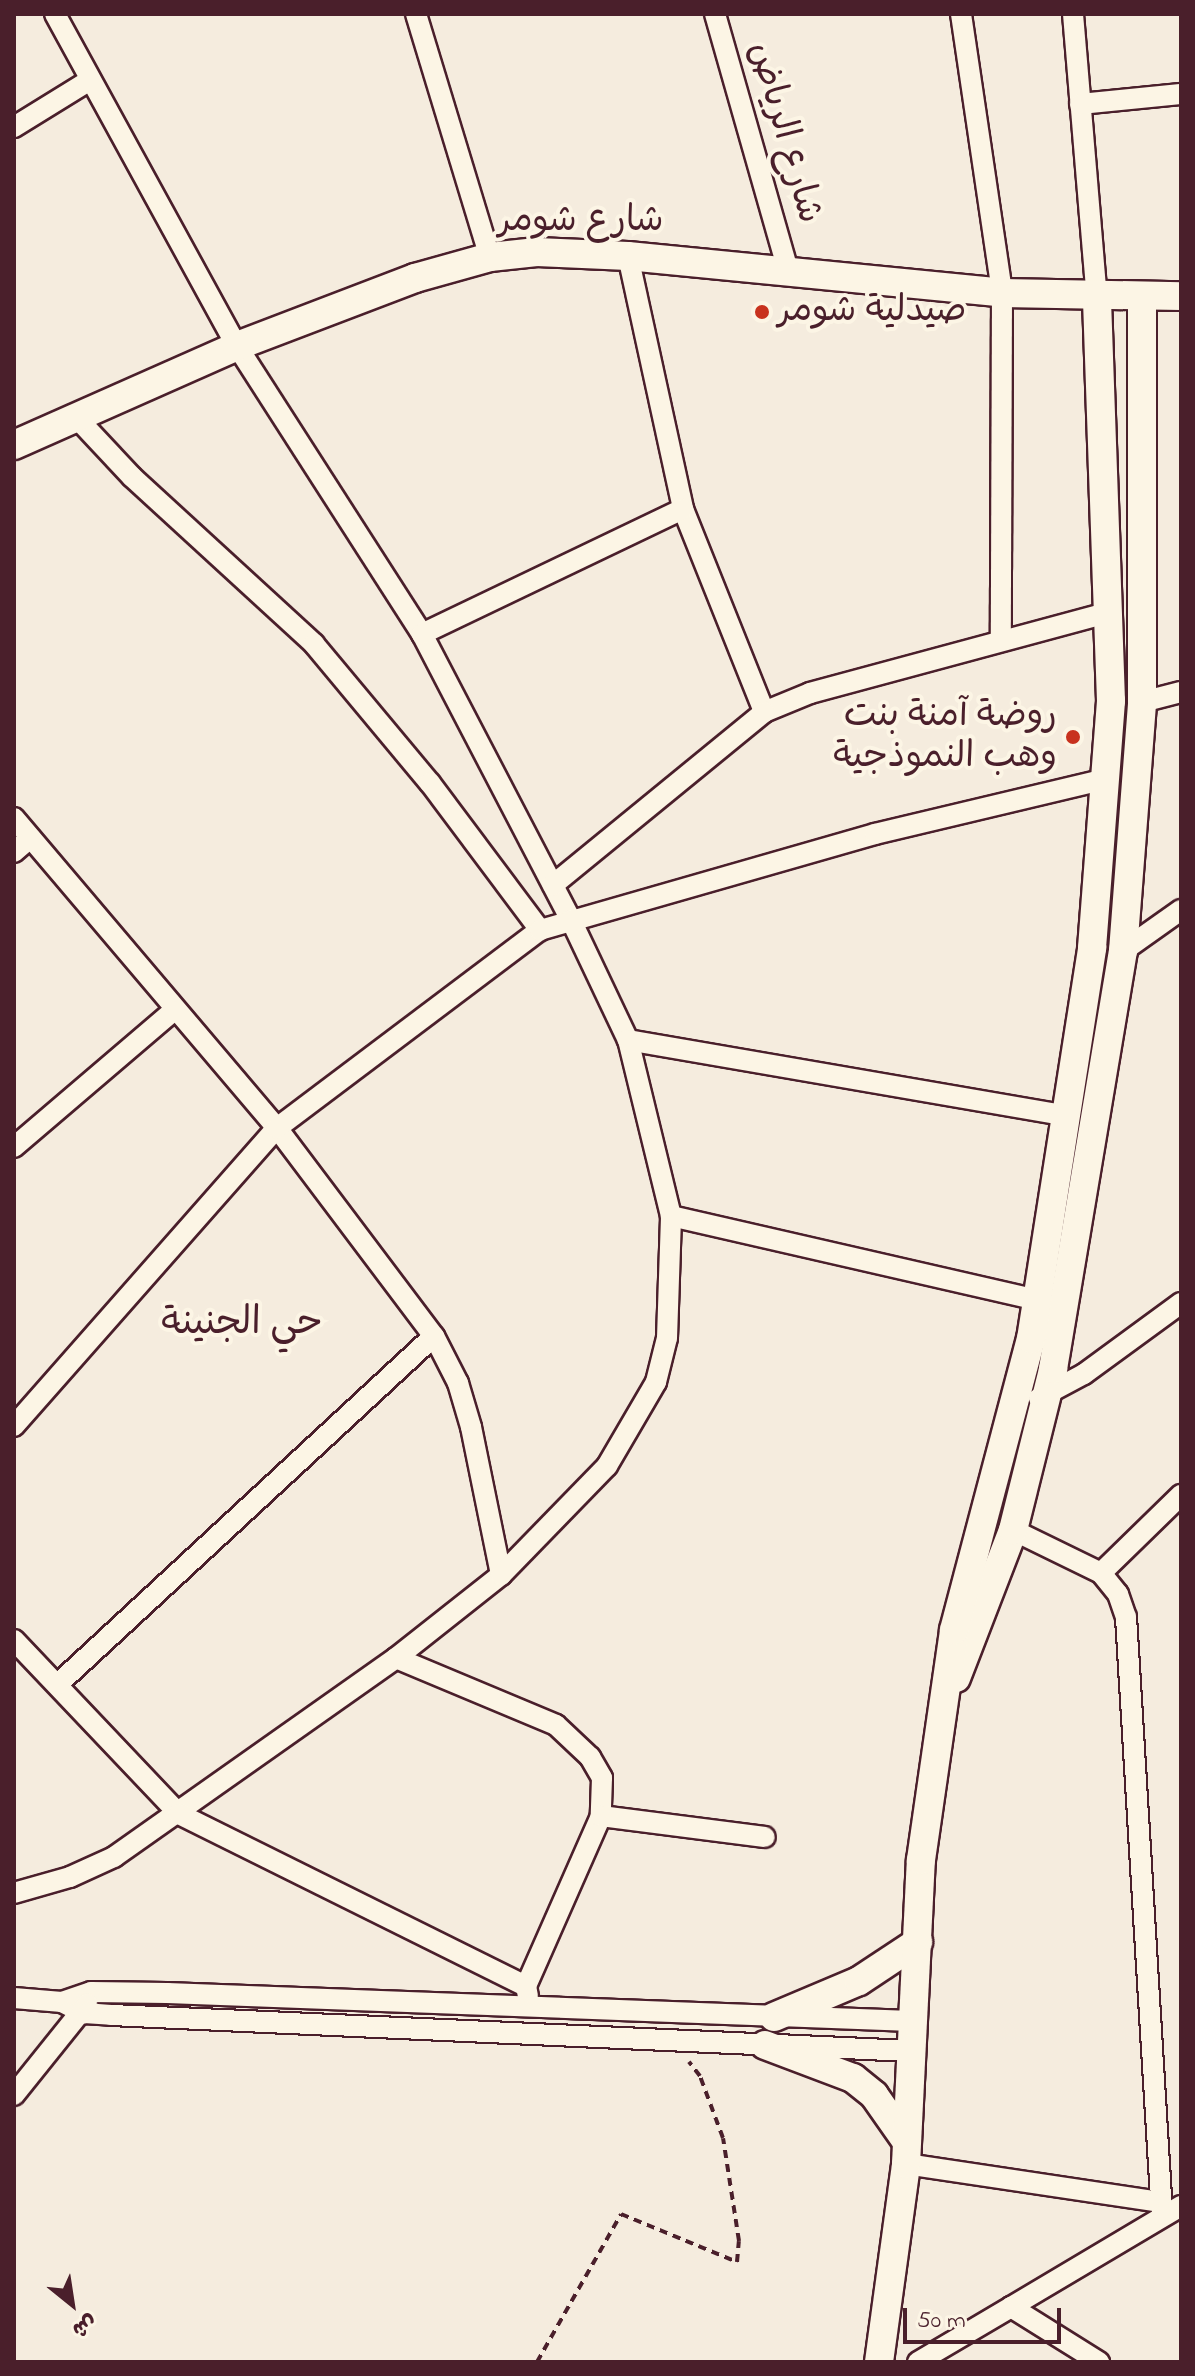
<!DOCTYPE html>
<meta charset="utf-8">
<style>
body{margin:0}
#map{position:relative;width:1195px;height:2376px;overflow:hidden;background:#f5ecde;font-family:"Indie Flower","Playpen Sans Arabic",sans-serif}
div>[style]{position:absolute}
.path>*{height:4px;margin-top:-2px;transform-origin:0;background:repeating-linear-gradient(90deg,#4a1f2b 0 8px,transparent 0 14px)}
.roads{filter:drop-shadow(2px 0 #4a1f2b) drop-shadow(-2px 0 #4a1f2b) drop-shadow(0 2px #4a1f2b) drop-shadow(0 -2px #4a1f2b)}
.street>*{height:20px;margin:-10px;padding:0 10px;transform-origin:10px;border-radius:10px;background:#fcf5e5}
.secondary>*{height:28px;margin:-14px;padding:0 14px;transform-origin:14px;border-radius:14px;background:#fcf5e5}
.dots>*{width:22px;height:22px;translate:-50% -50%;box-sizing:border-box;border:4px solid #fcf5e5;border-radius:50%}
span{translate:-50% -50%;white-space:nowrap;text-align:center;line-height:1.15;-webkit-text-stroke:8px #fcf5e5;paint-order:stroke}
.street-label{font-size:36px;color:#4a1f2b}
.poi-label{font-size:36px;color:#4a1f2b}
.left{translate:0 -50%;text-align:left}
.right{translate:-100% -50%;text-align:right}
.neighbourhood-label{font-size:38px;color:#4a1f2b}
.frame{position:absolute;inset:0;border:16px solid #4a1f2b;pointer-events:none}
.north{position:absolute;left:32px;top:2264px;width:80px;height:80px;-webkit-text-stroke:6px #fcf5e5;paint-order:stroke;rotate:150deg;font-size:22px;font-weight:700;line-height:32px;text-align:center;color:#4a1f2b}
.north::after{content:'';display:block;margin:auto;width:28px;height:36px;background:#4a1f2b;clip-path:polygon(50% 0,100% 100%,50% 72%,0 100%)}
.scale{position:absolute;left:903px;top:2308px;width:158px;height:36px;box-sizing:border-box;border:4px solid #4a1f2b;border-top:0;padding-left:10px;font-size:24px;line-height:28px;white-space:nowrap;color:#4a1f2b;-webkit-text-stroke:6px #fcf5e5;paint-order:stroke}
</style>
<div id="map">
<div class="path">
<div style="left:537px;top:2362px;width:170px;rotate:-60.4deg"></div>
<div style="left:621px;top:2214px;width:126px;rotate:22.5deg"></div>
<div style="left:737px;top:2262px;width:21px;rotate:-85deg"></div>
<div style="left:739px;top:2241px;width:104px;rotate:-98.8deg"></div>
<div style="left:723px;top:2138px;width:66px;rotate:-110.4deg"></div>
<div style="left:700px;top:2076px;width:18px;rotate:-128deg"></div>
</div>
<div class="roads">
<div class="street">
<div style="left:55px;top:14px;width:379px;rotate:61.3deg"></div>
<div style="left:237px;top:346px;width:342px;rotate:57.3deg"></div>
<div style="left:422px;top:634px;width:322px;rotate:62.5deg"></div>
<div style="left:571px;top:920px;width:133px;rotate:64.6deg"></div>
<div style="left:416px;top:14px;width:254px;rotate:73.1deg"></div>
<div style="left:715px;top:14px;width:267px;rotate:74.1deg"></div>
<div style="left:961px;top:14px;width:282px;rotate:81.6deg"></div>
<div style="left:1002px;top:293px;width:346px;rotate:90.2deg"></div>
<div style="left:1073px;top:14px;width:285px;rotate:85.2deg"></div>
<div style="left:1080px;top:104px;width:101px;rotate:-5.7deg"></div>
<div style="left:14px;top:127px;width:89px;rotate:-31.7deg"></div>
<div style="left:628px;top:256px;width:259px;rotate:77.7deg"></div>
<div style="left:683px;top:509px;width:219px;rotate:68.2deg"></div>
<div style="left:764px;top:712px;width:50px;rotate:-22.4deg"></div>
<div style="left:810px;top:693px;width:311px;rotate:-15.1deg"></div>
<div style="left:75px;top:416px;width:83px;rotate:46.9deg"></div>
<div style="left:132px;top:477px;width:247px;rotate:42.5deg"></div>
<div style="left:314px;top:644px;width:181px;rotate:50.2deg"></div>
<div style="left:430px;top:783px;width:184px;rotate:53.2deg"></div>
<div style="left:422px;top:634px;width:289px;rotate:-25.6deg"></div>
<div style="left:1142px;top:702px;width:40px;rotate:-14.4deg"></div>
<div style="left:14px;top:818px;width:407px;rotate:49.7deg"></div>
<div style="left:277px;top:1128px;width:261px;rotate:53deg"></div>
<div style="left:434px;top:1336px;width:53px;rotate:62.9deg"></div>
<div style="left:458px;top:1383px;width:46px;rotate:73.5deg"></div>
<div style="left:471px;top:1427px;width:151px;rotate:78.5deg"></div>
<div style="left:501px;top:1575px;width:134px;rotate:141.7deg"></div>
<div style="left:396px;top:1658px;width:345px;rotate:144.8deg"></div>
<div style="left:114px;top:1857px;width:48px;rotate:155.6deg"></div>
<div style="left:70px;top:1877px;width:58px;rotate:164.1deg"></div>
<div style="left:14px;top:852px;width:21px;rotate:-41deg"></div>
<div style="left:553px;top:885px;width:273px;rotate:-39.3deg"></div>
<div style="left:1123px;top:951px;width:71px;rotate:-35.3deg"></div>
<div style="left:14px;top:1147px;width:209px;rotate:-40.5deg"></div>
<div style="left:671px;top:1216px;width:376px;rotate:12.9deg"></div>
<div style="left:1039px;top:1398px;width:51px;rotate:-28.1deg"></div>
<div style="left:1084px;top:1374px;width:120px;rotate:-36.2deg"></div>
<div style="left:14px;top:1426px;width:397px;rotate:-48.6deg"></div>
<div style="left:277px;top:1128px;width:329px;rotate:-37deg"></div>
<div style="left:540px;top:930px;width:348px;rotate:-16deg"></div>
<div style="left:875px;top:834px;width:237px;rotate:-13.4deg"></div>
<div style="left:1013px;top:1530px;width:98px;rotate:26deg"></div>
<div style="left:1101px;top:1573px;width:27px;rotate:51deg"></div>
<div style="left:1118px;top:1594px;width:24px;rotate:71deg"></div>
<div style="left:1126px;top:1617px;width:599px;rotate:86.55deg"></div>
<div style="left:1101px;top:1573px;width:112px;rotate:-44.3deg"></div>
<div style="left:501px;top:1575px;width:152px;rotate:-45.8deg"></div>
<div style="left:607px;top:1466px;width:97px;rotate:-59.7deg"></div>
<div style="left:656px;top:1382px;width:45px;rotate:-76deg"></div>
<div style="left:667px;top:1338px;width:122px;rotate:-88.1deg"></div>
<div style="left:671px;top:1216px;width:181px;rotate:-103.7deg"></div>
<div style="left:628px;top:1040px;width:445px;rotate:9.8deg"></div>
<div style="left:14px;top:1640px;width:240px;rotate:46.5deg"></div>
<div style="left:179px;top:1814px;width:387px;rotate:26.4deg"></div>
<div style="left:396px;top:1658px;width:173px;rotate:22.7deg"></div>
<div style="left:556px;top:1725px;width:47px;rotate:43.3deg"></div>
<div style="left:590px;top:1757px;width:24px;rotate:60deg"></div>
<div style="left:602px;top:1778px;width:38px;rotate:92deg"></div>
<div style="left:601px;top:1816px;width:186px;rotate:113.8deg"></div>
<div style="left:526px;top:1986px;width:10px;rotate:79deg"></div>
<div style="left:58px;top:1684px;width:512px;rotate:-42.79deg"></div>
<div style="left:601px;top:1816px;width:165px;rotate:7.3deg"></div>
<div style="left:14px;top:1998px;width:48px;rotate:4.8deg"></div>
<div style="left:62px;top:2002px;width:25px;rotate:27deg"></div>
<div style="left:84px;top:2013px;width:27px;rotate:4deg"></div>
<div style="left:111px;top:2015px;width:800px;rotate:2.58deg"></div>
<div style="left:62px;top:2002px;width:31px;rotate:-19deg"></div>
<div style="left:91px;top:1992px;width:76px;rotate:0.8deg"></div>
<div style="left:167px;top:1993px;width:745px;rotate:2.16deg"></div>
<div style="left:14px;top:2095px;width:117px;rotate:-51.3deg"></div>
<div style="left:906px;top:2164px;width:258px;rotate:8.5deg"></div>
<div style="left:1011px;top:2307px;width:198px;rotate:-30.7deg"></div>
<div style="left:918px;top:2362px;width:108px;rotate:-30.6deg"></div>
<div style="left:1011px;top:2307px;width:104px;rotate:32deg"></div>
</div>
<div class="secondary">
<div style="left:14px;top:445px;width:244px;rotate:-23.9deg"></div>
<div style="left:237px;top:346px;width:191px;rotate:-20.9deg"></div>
<div style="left:415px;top:278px;width:78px;rotate:-15.6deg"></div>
<div style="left:490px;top:257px;width:47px;rotate:-6.1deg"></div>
<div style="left:537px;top:252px;width:91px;rotate:2.5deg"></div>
<div style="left:628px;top:256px;width:376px;rotate:5.6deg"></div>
<div style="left:1002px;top:293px;width:179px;rotate:1deg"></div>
<div style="left:956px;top:1678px;width:159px;rotate:-68.9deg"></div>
<div style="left:1013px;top:1530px;width:166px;rotate:-76deg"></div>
<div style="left:1053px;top:1369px;width:424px;rotate:-80.5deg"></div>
<div style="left:1123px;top:951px;width:250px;rotate:-85.6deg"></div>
<div style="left:1142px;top:702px;width:405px;rotate:-90deg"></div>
<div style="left:774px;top:2017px;width:92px;rotate:-23deg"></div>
<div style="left:859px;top:1981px;width:71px;rotate:-33.5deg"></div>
<div style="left:765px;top:2045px;width:94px;rotate:20.6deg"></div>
<div style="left:853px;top:2078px;width:27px;rotate:39deg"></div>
<div style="left:874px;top:2095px;width:57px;rotate:54.9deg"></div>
<div style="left:879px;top:2362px;width:200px;rotate:-82.2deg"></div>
<div style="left:906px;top:2164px;width:304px;rotate:-87.2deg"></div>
<div style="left:921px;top:1860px;width:232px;rotate:-81.8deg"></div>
<div style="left:954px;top:1630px;width:301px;rotate:-75.2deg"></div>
<div style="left:1031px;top:1339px;width:396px;rotate:-81.1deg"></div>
<div style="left:1092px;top:948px;width:248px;rotate:-85.6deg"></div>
<div style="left:1111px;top:701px;width:403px;rotate:-92deg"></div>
</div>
</div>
<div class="dots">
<div style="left:762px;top:312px;background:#c8321e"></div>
<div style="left:1073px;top:737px;background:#c8321e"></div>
</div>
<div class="street-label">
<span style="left:784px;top:133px;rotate:74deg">شارع الرياض</span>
<span style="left:581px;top:222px">شارع شومر</span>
</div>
<div class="poi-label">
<span class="left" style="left:778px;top:312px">صيدلية شومر</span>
<span class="right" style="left:1057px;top:737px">روضة آمنة بنت<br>وهب النموذجية</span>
</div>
<div class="neighbourhood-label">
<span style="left:242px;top:1325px">حي الجنينة</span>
</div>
<div class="frame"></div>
<div class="north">ش</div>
<div class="scale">50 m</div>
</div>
